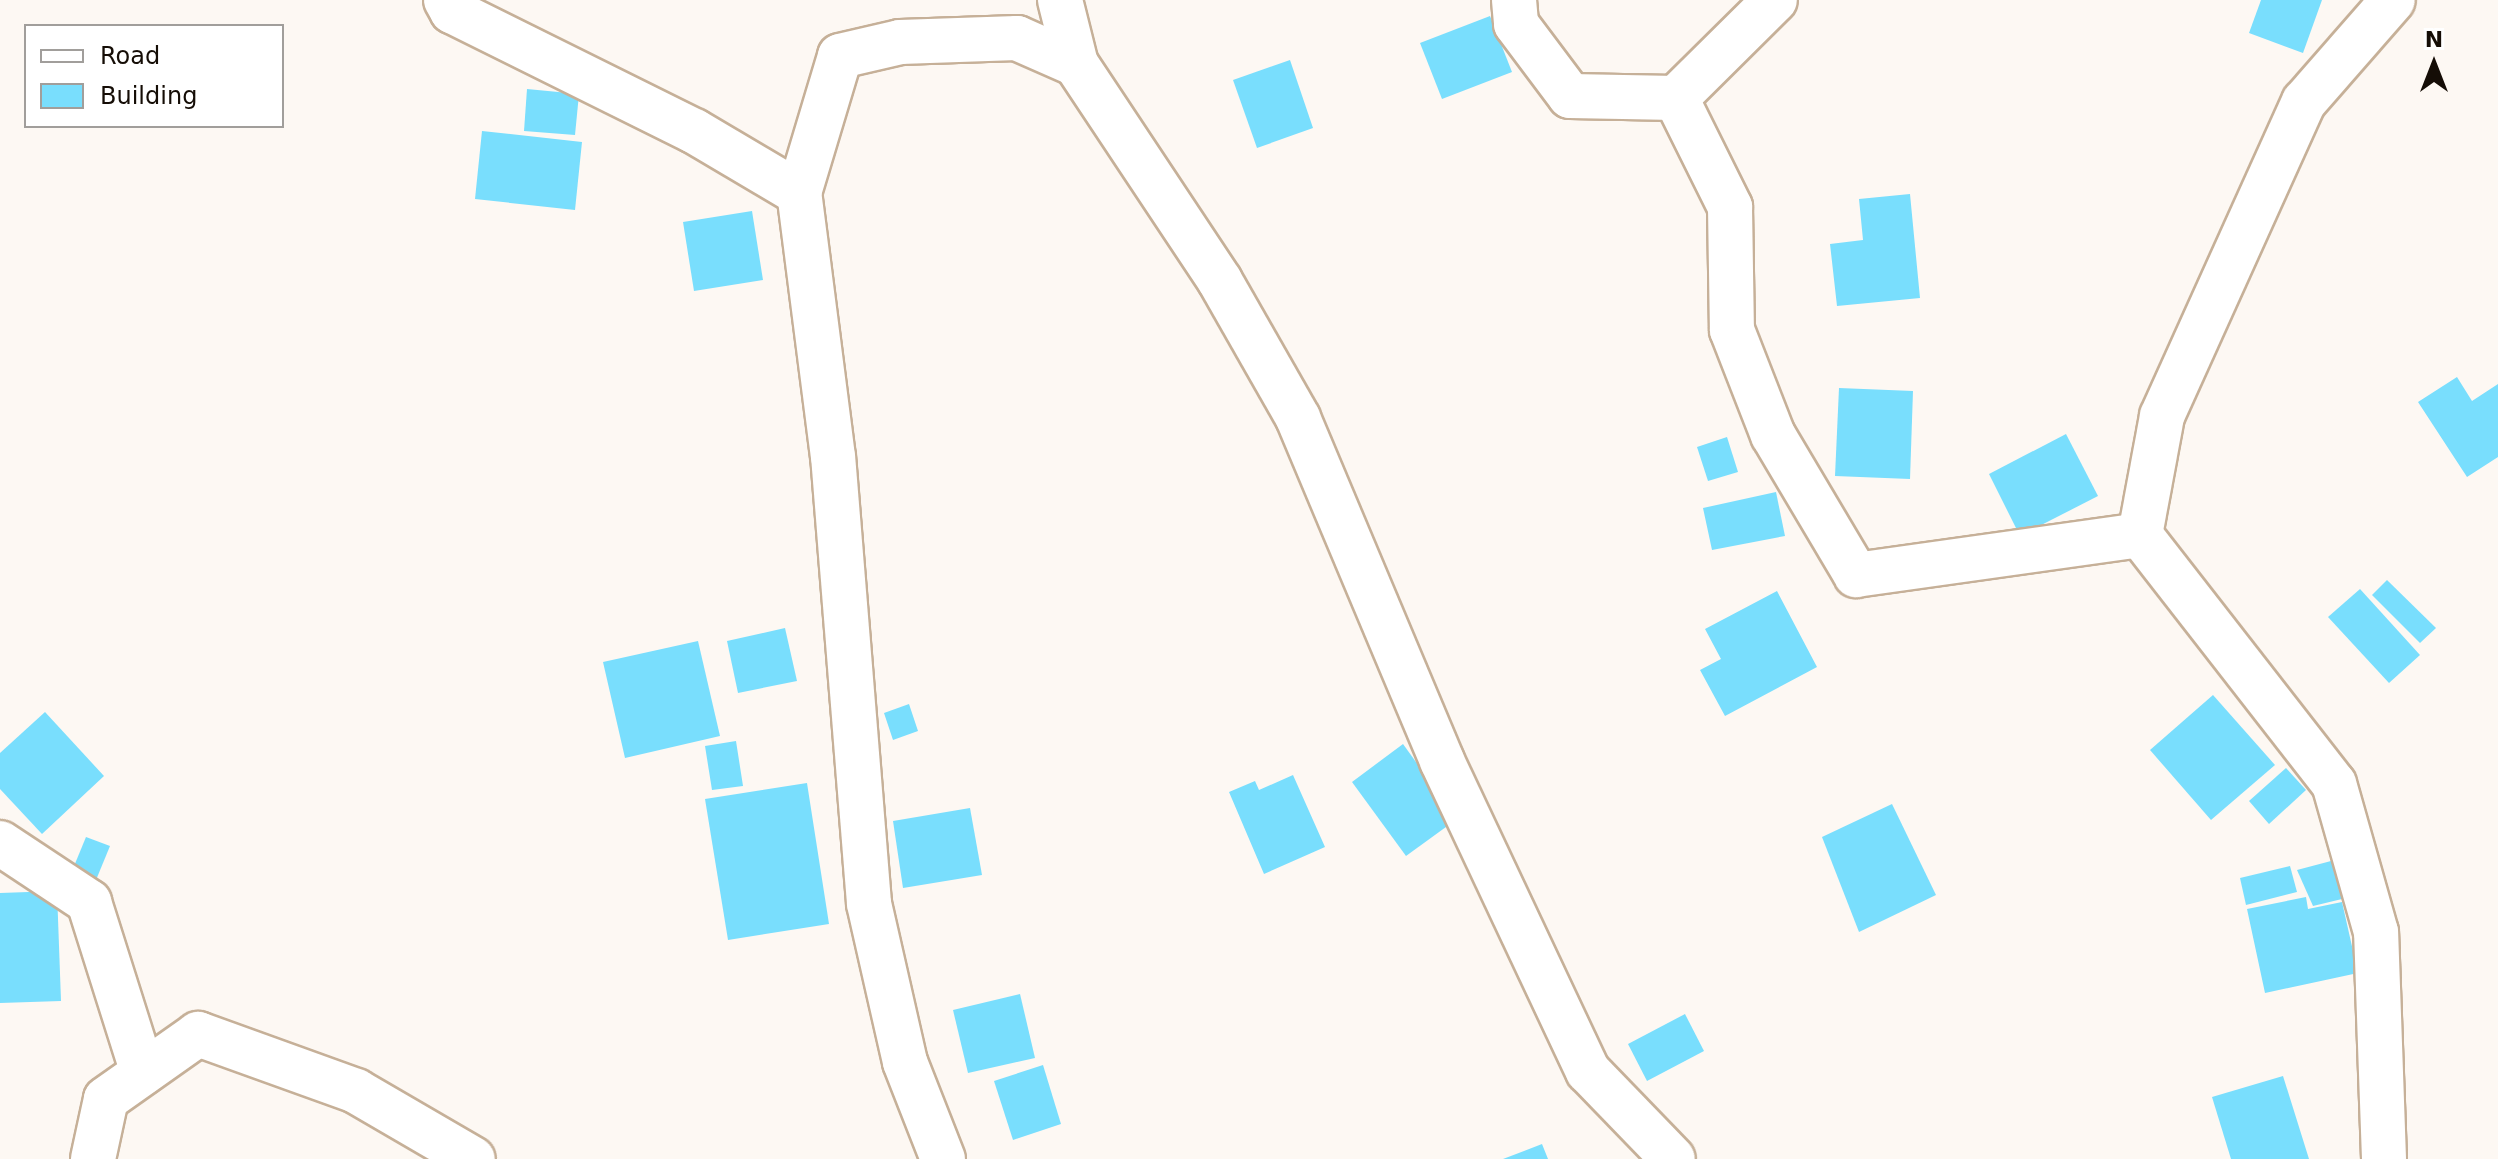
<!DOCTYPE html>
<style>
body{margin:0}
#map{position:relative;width:2498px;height:1159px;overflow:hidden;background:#fdf8f3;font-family:"DejaVu Sans",sans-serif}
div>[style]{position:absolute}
.building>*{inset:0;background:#79defd}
.roads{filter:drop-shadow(2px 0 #c6b098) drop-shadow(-2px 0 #c6b098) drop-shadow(0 2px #c6b098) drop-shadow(0 -2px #c6b098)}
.minor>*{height:44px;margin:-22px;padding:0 22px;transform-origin:22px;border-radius:22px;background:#fff}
span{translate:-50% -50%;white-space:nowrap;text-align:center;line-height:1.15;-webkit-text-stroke:8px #fff;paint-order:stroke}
.legend{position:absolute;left:24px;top:24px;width:260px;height:104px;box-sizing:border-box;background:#fff;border:2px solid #a19e9b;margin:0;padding:10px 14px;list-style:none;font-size:24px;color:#150d06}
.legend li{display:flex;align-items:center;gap:16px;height:40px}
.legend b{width:40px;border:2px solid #a19e9b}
.north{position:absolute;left:2394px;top:24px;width:80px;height:80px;-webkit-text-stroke:6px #fff;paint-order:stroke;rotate:0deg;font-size:22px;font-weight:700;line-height:32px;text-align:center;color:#150d06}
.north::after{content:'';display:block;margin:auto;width:28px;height:36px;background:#150d06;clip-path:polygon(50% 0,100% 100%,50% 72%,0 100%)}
</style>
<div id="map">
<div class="building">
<div style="clip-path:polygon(2261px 0,2322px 0,2303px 53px,2249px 33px)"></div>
<div style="clip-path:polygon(1490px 16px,1512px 72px,1442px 99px,1420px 43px)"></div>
<div style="clip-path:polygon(1290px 60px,1313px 128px,1257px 148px,1233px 80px)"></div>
<div style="clip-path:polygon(527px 89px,579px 94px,575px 135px,524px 131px)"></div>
<div style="clip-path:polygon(482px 131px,582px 142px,575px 210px,475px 199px)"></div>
<div style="clip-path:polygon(1910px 194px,1920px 298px,1837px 306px,1830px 244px,1863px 240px,1859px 199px)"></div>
<div style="clip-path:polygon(752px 211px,763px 280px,694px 291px,683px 222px)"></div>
<div style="clip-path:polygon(2457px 377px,2472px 401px,2498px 384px,2498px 457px,2467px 477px,2418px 402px)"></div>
<div style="clip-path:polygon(1839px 388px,1913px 391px,1910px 479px,1835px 476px)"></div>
<div style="clip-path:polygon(2066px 434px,2098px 496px,2020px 536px,1989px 474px)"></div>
<div style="clip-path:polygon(1727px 437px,1738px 472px,1708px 481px,1697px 447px)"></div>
<div style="clip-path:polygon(1776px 492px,1785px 536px,1712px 550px,1703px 508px)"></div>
<div style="clip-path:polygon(2387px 580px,2436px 628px,2420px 643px,2372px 595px)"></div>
<div style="clip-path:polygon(2360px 589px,2420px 655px,2389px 683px,2328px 617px)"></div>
<div style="clip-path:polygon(1777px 591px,1817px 667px,1725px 716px,1700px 670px,1721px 659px,1705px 629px)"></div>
<div style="clip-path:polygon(785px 628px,797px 681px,738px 693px,727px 641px)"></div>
<div style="clip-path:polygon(698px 641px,720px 736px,625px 758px,603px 662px)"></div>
<div style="clip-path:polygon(2213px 695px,2275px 765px,2211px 820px,2150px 750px)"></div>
<div style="clip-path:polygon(909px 704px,918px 731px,893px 740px,884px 713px)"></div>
<div style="clip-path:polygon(45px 712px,104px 776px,42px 834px,0 789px,0 753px)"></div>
<div style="clip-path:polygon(736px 741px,743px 786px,712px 790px,705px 746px)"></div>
<div style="clip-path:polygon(1403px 744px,1457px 819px,1406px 856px,1352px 782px)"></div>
<div style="clip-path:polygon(2286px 768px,2306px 790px,2269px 824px,2249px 801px)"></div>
<div style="clip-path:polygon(1293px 775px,1325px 847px,1264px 874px,1229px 792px,1255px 781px,1259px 790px)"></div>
<div style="clip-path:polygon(807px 783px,829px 924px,728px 940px,705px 799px)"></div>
<div style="clip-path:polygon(1892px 804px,1936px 895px,1859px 932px,1822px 837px)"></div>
<div style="clip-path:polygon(970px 808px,982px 875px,903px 888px,893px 821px)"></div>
<div style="clip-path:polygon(86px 837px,110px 846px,96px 880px,72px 871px)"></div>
<div style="clip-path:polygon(2331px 861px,2342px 899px,2313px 906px,2297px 870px)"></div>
<div style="clip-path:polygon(2290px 866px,2297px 892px,2246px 905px,2240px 878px)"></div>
<div style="clip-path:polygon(57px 891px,61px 1001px,0 1003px,0 893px)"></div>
<div style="clip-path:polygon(2306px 897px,2308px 909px,2342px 902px,2358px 973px,2265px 993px,2247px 909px)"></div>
<div style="clip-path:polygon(1020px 994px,1035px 1058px,968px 1073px,953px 1010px)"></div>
<div style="clip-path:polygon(1685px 1014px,1704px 1051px,1647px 1081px,1628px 1044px)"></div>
<div style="clip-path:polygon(1043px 1065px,1061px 1124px,1013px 1140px,994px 1081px)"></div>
<div style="clip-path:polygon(2283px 1076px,2309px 1159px,2231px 1159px,2212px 1097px)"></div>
<div style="clip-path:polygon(1542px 1144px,1548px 1159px,1503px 1159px)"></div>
</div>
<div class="roads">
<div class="minor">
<div style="left:446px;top:0;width:13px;rotate:61deg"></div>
<div style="left:452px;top:11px;width:270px;rotate:26.4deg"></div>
<div style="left:694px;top:131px;width:122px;rotate:30.6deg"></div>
<div style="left:1060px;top:0;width:66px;rotate:76deg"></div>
<div style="left:1076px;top:64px;width:260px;rotate:56.4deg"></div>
<div style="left:1220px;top:281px;width:158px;rotate:60.3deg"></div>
<div style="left:1298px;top:418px;width:372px;rotate:67.2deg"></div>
<div style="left:1442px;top:761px;width:343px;rotate:64.8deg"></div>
<div style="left:1588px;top:1071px;width:122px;rotate:46deg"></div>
<div style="left:1514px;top:0;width:24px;rotate:85deg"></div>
<div style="left:1516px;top:24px;width:90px;rotate:53.1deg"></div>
<div style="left:1570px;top:96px;width:106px;rotate:1.1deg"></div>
<div style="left:1676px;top:98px;width:122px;rotate:63.6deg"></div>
<div style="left:1730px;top:207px;width:123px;rotate:89.1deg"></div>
<div style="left:1732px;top:330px;width:113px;rotate:68.7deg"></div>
<div style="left:1773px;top:435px;width:163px;rotate:59.3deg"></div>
<div style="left:1856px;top:575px;width:287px;rotate:-8deg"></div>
<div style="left:1676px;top:98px;width:139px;rotate:-44.7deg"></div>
<div style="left:0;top:843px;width:107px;rotate:33.5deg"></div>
<div style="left:89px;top:902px;width:179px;rotate:72.5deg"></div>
<div style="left:93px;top:1159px;width:61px;rotate:-77.8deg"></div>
<div style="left:106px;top:1099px;width:113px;rotate:-35.2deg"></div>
<div style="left:198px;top:1034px;width:168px;rotate:19.8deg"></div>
<div style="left:356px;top:1091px;width:135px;rotate:30.2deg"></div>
<div style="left:943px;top:1159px;width:104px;rotate:-111.4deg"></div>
<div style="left:905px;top:1062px;width:163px;rotate:-102.8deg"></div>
<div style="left:869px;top:903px;width:447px;rotate:-94.6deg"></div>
<div style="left:833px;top:457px;width:266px;rotate:-97.3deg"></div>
<div style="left:799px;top:193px;width:143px;rotate:-73.3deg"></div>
<div style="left:840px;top:56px;width:62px;rotate:-13.1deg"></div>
<div style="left:900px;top:42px;width:117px;rotate:-2deg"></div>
<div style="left:1017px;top:38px;width:64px;rotate:23.8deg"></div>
<div style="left:2384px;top:1159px;width:227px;rotate:-92deg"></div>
<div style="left:2376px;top:932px;width:154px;rotate:-105.8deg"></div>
<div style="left:2334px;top:784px;width:316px;rotate:-127.9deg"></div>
<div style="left:2140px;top:535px;width:121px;rotate:-79.5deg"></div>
<div style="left:2162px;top:416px;width:345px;rotate:-65.7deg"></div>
<div style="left:2304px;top:102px;width:135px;rotate:-48.9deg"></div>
</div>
</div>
<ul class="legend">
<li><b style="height:10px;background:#fff"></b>Road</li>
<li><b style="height:22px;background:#79defd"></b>Building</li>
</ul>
<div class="north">N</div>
</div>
